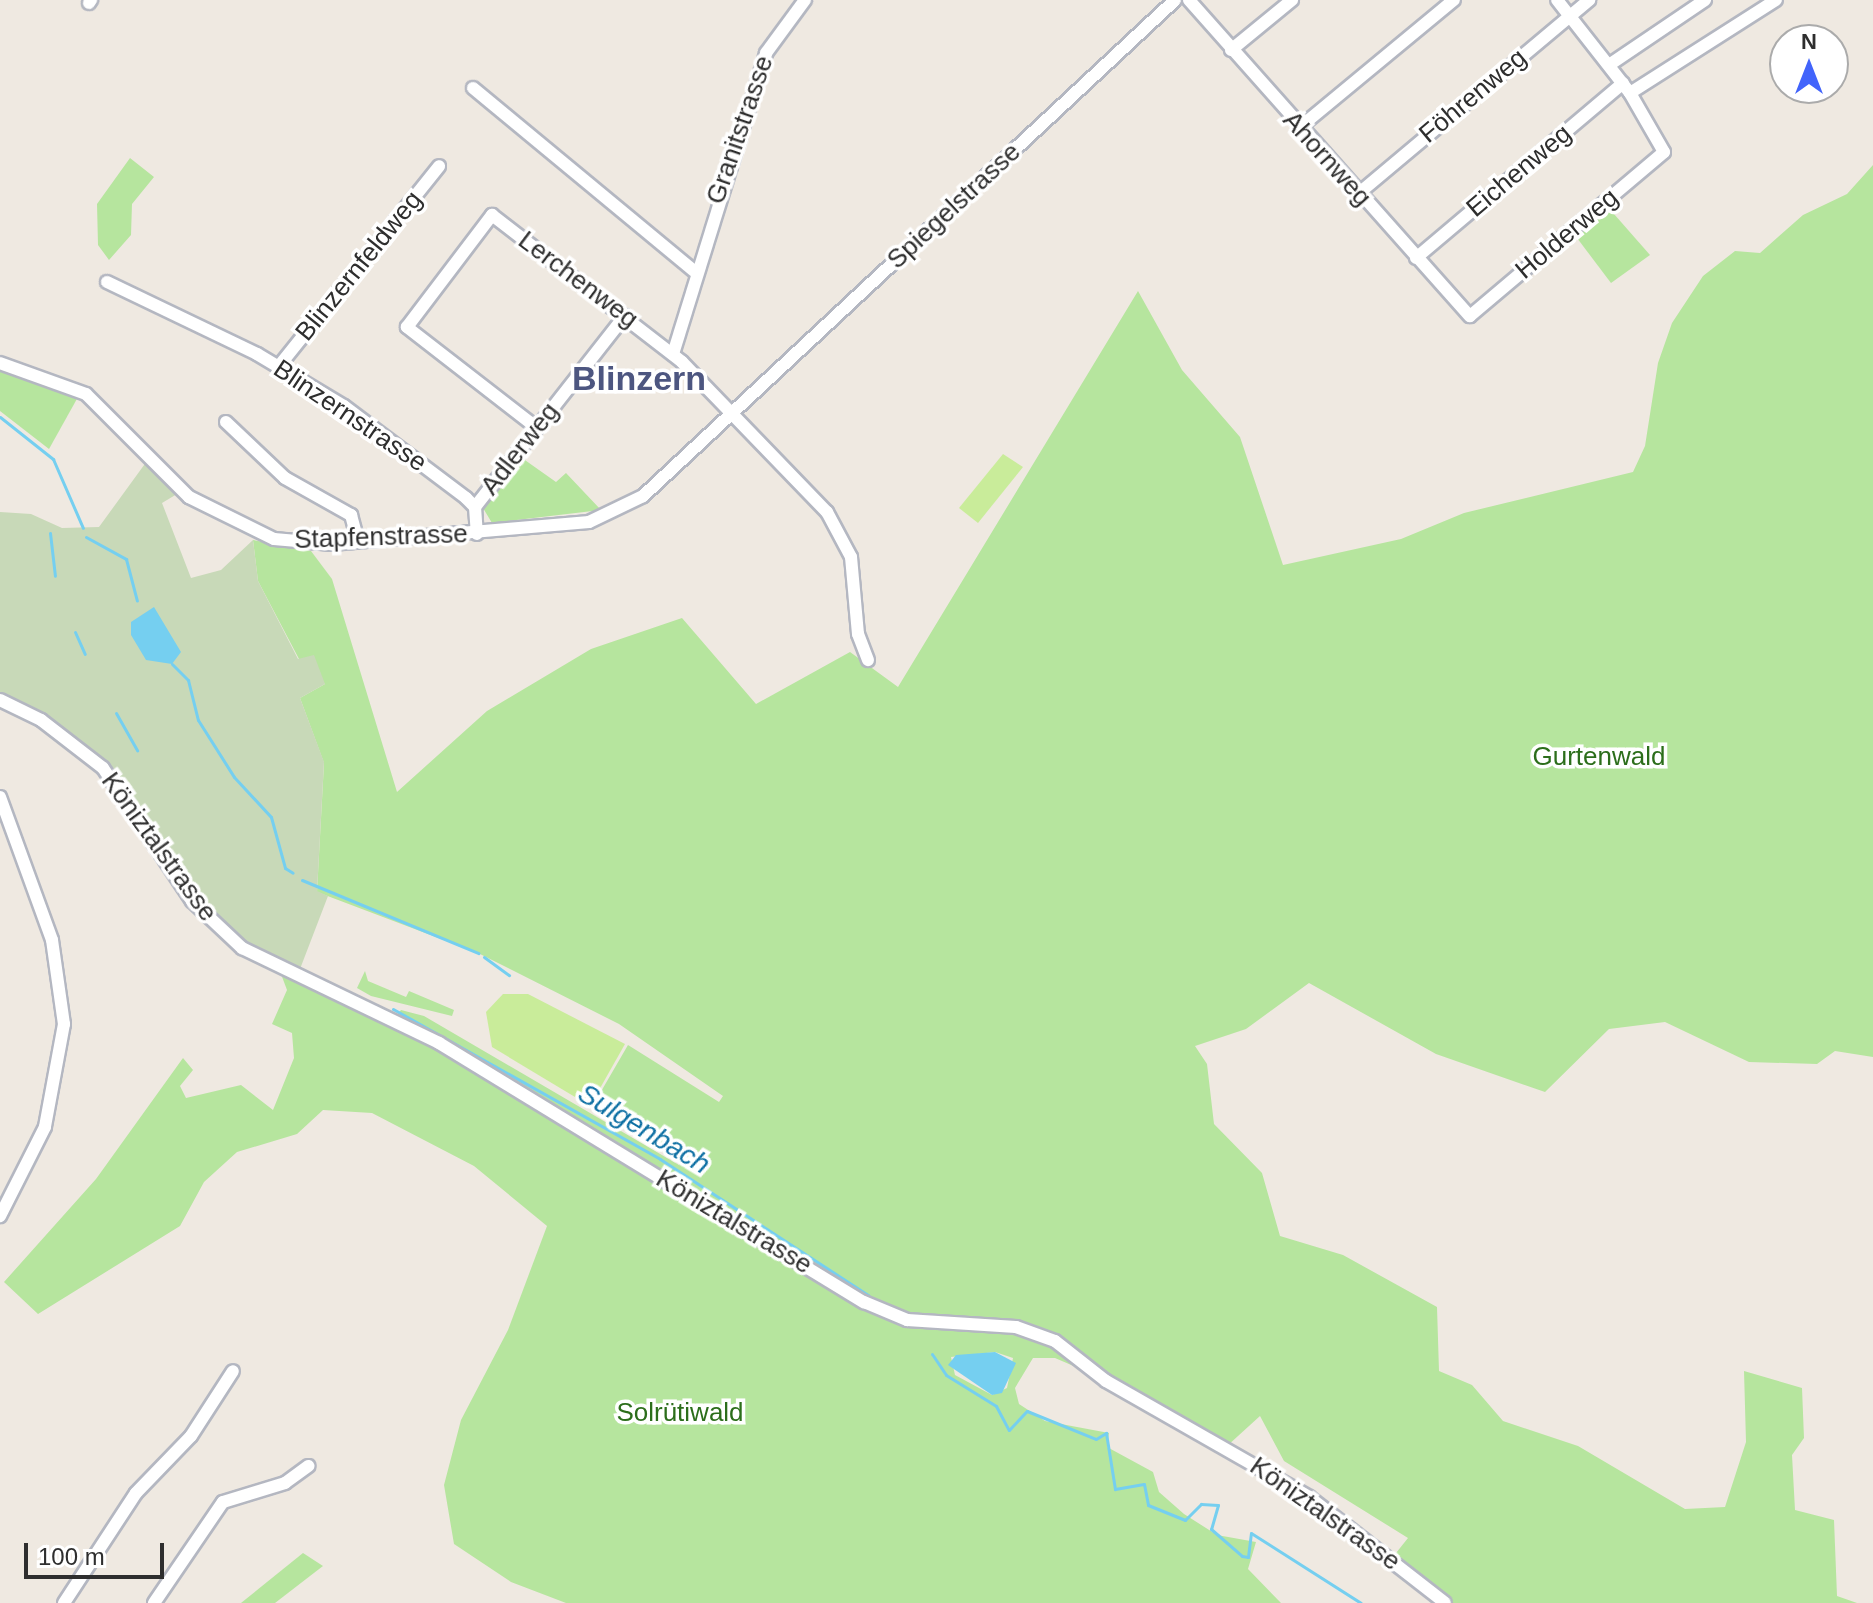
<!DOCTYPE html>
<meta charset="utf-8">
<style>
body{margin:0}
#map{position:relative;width:1873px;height:1603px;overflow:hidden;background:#efe9e1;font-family:Helvetica,sans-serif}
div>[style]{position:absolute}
.green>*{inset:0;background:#b6e59e}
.cemetery>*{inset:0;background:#c8d9b8}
.pitch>*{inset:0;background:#c9ec9a}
.water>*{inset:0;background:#75cff0}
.stream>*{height:3px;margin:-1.5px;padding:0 1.5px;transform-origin:1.5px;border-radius:1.5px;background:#75cff0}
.roads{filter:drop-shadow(2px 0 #b4b7c1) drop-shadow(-2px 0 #b4b7c1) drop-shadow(0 2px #b4b7c1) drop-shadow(0 -2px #b4b7c1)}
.minor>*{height:12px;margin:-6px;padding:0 6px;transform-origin:6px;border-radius:6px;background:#fff}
span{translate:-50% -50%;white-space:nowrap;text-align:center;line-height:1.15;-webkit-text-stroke:7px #fff;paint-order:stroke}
.street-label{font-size:26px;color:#2e2e2e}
.park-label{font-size:26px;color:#2c6e1b}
.water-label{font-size:28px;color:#0d6fa3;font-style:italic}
.district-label{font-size:34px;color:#4d5680;font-weight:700}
.north{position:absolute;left:1769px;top:24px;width:80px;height:80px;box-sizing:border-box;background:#fff;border:2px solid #ababab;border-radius:50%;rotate:0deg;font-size:22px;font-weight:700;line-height:32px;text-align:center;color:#2e2e2e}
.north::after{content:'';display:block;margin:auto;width:28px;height:36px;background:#4264fb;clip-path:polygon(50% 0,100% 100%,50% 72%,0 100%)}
.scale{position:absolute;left:24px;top:1543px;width:140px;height:36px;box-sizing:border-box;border:4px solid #2e2e2e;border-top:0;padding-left:10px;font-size:24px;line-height:28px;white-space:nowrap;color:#2e2e2e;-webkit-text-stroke:6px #fff;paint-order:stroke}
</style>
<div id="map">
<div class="green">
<div style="clip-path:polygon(130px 158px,154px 177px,132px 204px,131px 235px,109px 260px,98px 245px,97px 204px)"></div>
<div style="clip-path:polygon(evenodd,1873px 165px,1873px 1057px,1835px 1051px,1817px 1064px,1749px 1062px,1665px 1022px,1609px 1029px,1545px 1092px,1436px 1054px,1309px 983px,1246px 1029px,1195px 1046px,1207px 1064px,1214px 1124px,1262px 1173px,1280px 1236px,1343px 1255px,1437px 1307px,1439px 1371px,1472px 1385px,1503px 1421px,1578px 1446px,1685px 1509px,1725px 1507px,1746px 1442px,1744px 1371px,1802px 1388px,1804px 1438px,1792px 1455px,1795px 1510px,1834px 1520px,1837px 1596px,1857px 1603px,1440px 1603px,1392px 1558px,1408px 1538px,1284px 1461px,1260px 1416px,1227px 1446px,1106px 1380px,1055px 1358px,1033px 1358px,1015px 1388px,1019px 1404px,1045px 1421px,1109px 1433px,1107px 1447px,1153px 1472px,1159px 1492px,1184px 1514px,1217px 1535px,1256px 1542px,1248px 1569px,1281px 1603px,566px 1603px,511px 1582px,454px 1544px,444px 1485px,461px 1420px,508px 1330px,547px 1226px,474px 1166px,372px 1113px,323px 1110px,297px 1134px,237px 1152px,204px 1182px,180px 1226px,38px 1314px,4px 1282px,96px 1179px,183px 1058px,193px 1070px,180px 1086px,186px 1098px,241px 1085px,273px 1110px,294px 1058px,292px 1033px,272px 1024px,287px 990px,281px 974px,394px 1019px,401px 1010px,424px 1016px,679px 1165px,683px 1160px,592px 1107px,628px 1045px,719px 1102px,723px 1096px,619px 1024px,478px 953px,317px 892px,324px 763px,300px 698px,325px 684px,299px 659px,258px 581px,253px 540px,311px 551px,332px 579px,397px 792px,487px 711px,591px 649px,682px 618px,756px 704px,850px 652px,898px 687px,1138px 291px,1182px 370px,1240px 437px,1283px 565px,1401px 539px,1464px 513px,1633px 472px,1645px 446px,1658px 363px,1672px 323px,1703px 276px,1735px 251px,1760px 253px,1803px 215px,1847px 194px,1873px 165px,995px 1352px,1013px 1358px,1007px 1388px,992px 1395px,955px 1375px,951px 1357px,995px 1352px)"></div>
<div style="clip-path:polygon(1607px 206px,1650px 255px,1611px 283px,1574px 234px)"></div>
<div style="clip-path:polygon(0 370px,78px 397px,49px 449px,0 411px)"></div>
<div style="clip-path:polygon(522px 458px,556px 482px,566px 473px,601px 510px,492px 523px,483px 508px)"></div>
<div style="clip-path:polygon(365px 971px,368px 981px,406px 997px,409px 991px,454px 1010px,452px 1016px,371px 996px,357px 988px)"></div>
<div style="clip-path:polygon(303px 1553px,323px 1566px,275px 1603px,241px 1603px)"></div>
</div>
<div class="cemetery">
<div style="clip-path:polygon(147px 461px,177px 494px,162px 503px,191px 578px,221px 570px,253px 540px,258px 581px,298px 659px,314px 655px,325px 684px,300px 698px,324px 762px,317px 891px,328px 896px,300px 969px,246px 943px,211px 912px,137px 801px,85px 744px,0 692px,0 512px,31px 514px,62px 528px,99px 527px)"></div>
</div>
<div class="pitch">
<div style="clip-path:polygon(1003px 454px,1023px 467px,978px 523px,959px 508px)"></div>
<div style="clip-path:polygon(503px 994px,528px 994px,625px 1044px,590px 1106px,492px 1047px,486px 1012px)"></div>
</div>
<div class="water">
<div style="clip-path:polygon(154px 607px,181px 652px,172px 664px,146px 660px,131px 635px,131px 622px)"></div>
<div style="clip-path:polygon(995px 1352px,1016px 1363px,1002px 1393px,992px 1395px,948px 1365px,956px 1355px)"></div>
</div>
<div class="stream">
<div style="left:0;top:417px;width:68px;rotate:38.4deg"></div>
<div style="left:53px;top:459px;width:75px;rotate:66.5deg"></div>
<div style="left:50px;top:533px;width:43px;rotate:83.4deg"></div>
<div style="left:86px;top:537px;width:46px;rotate:28.8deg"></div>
<div style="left:126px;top:559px;width:43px;rotate:75.3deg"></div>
<div style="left:75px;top:632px;width:24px;rotate:66deg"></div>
<div style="left:172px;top:664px;width:23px;rotate:45deg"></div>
<div style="left:188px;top:680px;width:41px;rotate:76deg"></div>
<div style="left:198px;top:720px;width:67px;rotate:57.7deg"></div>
<div style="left:234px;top:777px;width:54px;rotate:47.2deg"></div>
<div style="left:271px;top:817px;width:53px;rotate:74.6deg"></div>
<div style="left:116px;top:713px;width:43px;rotate:60.4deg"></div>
<div style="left:285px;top:868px;width:9px;rotate:32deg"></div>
<div style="left:302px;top:880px;width:191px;rotate:22.5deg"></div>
<div style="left:484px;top:957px;width:31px;rotate:36deg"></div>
<div style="left:393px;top:1009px;width:306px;rotate:29.3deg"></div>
<div style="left:660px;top:1159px;width:249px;rotate:33.2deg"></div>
<div style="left:932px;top:1354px;width:25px;rotate:56deg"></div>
<div style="left:946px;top:1375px;width:59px;rotate:31.8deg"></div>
<div style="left:996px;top:1406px;width:27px;rotate:62deg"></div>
<div style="left:1009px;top:1430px;width:26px;rotate:-47deg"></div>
<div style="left:1027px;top:1411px;width:74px;rotate:22.1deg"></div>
<div style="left:1096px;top:1439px;width:12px;rotate:-31deg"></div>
<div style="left:1106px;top:1433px;width:57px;rotate:80.9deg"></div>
<div style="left:1115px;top:1489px;width:29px;rotate:-10deg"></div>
<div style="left:1144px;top:1484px;width:21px;rotate:79deg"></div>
<div style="left:1148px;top:1505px;width:40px;rotate:22deg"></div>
<div style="left:1185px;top:1520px;width:23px;rotate:-45deg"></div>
<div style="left:1201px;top:1504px;width:17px;rotate:3deg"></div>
<div style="left:1218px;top:1505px;width:25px;rotate:106deg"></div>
<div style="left:1211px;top:1529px;width:41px;rotate:41.1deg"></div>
<div style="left:1242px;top:1556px;width:6px;rotate:9deg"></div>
<div style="left:1248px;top:1557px;width:24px;rotate:-83deg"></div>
<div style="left:1251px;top:1533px;width:130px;rotate:32.5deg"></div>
</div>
<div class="roads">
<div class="minor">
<div style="left:1189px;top:0;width:423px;rotate:48.4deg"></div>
<div style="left:1470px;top:316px;width:254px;rotate:-40.2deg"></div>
<div style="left:1664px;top:152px;width:68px;rotate:-120deg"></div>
<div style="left:1630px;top:93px;width:118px;rotate:-128.1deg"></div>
<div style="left:89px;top:3px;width:4px;rotate:-56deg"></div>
<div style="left:1231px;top:50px;width:79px;rotate:-39.3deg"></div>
<div style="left:1609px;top:65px;width:116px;rotate:-34.1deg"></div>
<div style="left:473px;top:88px;width:287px;rotate:39.6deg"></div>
<div style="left:1630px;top:93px;width:173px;rotate:-32.5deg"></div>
<div style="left:1299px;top:128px;width:201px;rotate:-39.6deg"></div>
<div style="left:1358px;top:194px;width:302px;rotate:-40deg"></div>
<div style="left:1416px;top:258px;width:271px;rotate:-40.2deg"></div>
<div style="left:107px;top:282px;width:166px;rotate:25.6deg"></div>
<div style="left:257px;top:354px;width:101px;rotate:30.9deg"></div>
<div style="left:344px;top:406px;width:153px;rotate:37deg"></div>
<div style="left:466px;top:498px;width:13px;rotate:45deg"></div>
<div style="left:475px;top:507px;width:27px;rotate:86deg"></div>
<div style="left:673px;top:354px;width:315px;rotate:-72.8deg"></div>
<div style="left:766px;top:53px;width:66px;rotate:-53.7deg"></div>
<div style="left:0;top:363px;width:91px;rotate:19.8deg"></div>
<div style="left:86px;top:394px;width:146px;rotate:45deg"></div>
<div style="left:189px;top:497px;width:95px;rotate:26.3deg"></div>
<div style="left:274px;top:539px;width:58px;rotate:4.9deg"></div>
<div style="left:332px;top:544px;width:258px;rotate:-4.9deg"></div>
<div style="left:589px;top:522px;width:60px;rotate:-25.7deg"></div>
<div style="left:643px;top:496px;width:727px;rotate:-42.99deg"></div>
<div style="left:279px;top:366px;width:256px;rotate:-51.3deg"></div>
<div style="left:226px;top:422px;width:81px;rotate:43.5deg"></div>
<div style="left:285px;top:478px;width:76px;rotate:29.3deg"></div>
<div style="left:351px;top:515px;width:28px;rotate:75deg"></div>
<div style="left:537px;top:428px;width:165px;rotate:-142.2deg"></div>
<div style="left:407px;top:327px;width:141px;rotate:-52.8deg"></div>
<div style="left:492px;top:215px;width:240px;rotate:37.7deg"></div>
<div style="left:682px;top:362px;width:209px;rotate:46deg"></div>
<div style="left:827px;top:512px;width:51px;rotate:61.9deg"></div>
<div style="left:851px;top:557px;width:77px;rotate:84.8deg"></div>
<div style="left:858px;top:634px;width:28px;rotate:69deg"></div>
<div style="left:475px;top:507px;width:243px;rotate:-51.9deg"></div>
<div style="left:0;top:700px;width:46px;rotate:26deg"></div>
<div style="left:41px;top:720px;width:78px;rotate:37.7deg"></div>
<div style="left:103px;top:768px;width:160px;rotate:56.2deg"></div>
<div style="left:192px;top:901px;width:69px;rotate:43.2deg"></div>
<div style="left:242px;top:948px;width:219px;rotate:25.7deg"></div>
<div style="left:439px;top:1043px;width:498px;rotate:31.4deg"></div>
<div style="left:864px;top:1302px;width:47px;rotate:22.7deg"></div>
<div style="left:907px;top:1320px;width:109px;rotate:3.7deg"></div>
<div style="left:1016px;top:1327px;width:41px;rotate:19.7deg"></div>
<div style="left:1055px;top:1341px;width:65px;rotate:38.1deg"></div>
<div style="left:1106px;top:1381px;width:234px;rotate:29.7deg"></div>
<div style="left:1309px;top:1497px;width:172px;rotate:37.9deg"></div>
<div style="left:0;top:797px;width:152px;rotate:70deg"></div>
<div style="left:52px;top:940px;width:85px;rotate:81.9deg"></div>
<div style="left:64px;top:1024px;width:105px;rotate:100.5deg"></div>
<div style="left:45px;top:1127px;width:100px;rotate:116.8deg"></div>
<div style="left:64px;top:1603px;width:131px;rotate:-56.8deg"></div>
<div style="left:136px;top:1493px;width:79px;rotate:-46deg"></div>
<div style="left:191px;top:1436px;width:77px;rotate:-57.1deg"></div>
<div style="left:154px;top:1603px;width:122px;rotate:-55.7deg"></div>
<div style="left:223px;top:1502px;width:65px;rotate:-17deg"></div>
<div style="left:285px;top:1483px;width:29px;rotate:-36deg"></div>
</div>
</div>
<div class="street-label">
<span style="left:1473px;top:96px;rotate:-40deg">Föhrenweg</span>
<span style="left:740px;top:130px;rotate:-71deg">Granitstrasse</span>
<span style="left:1327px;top:159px;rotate:48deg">Ahornweg</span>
<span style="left:1519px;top:171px;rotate:-40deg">Eichenweg</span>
<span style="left:954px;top:206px;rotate:-43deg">Spiegelstrasse</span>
<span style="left:1567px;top:234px;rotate:-40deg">Holderweg</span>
<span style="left:359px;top:266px;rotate:-51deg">Blinzernfeldweg</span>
<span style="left:578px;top:280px;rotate:37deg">Lerchenweg</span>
<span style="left:350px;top:416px;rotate:34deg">Blinzernstrasse</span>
<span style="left:520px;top:449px;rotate:-52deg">Adlerweg</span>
<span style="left:381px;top:537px;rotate:-2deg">Stapfenstrasse</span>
<span style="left:159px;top:847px;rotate:54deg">Köniztalstrasse</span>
<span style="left:734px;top:1222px;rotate:31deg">Köniztalstrasse</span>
<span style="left:1325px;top:1514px;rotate:35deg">Köniztalstrasse</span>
</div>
<div class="park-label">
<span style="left:1599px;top:757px">Gurtenwald</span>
<span style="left:680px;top:1413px">Solrütiwald</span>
</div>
<div class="water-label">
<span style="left:644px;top:1129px;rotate:31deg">Sulgenbach</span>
</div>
<div class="district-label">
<span style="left:639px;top:379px">Blinzern</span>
</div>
<div class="north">N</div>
<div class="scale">100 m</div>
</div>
